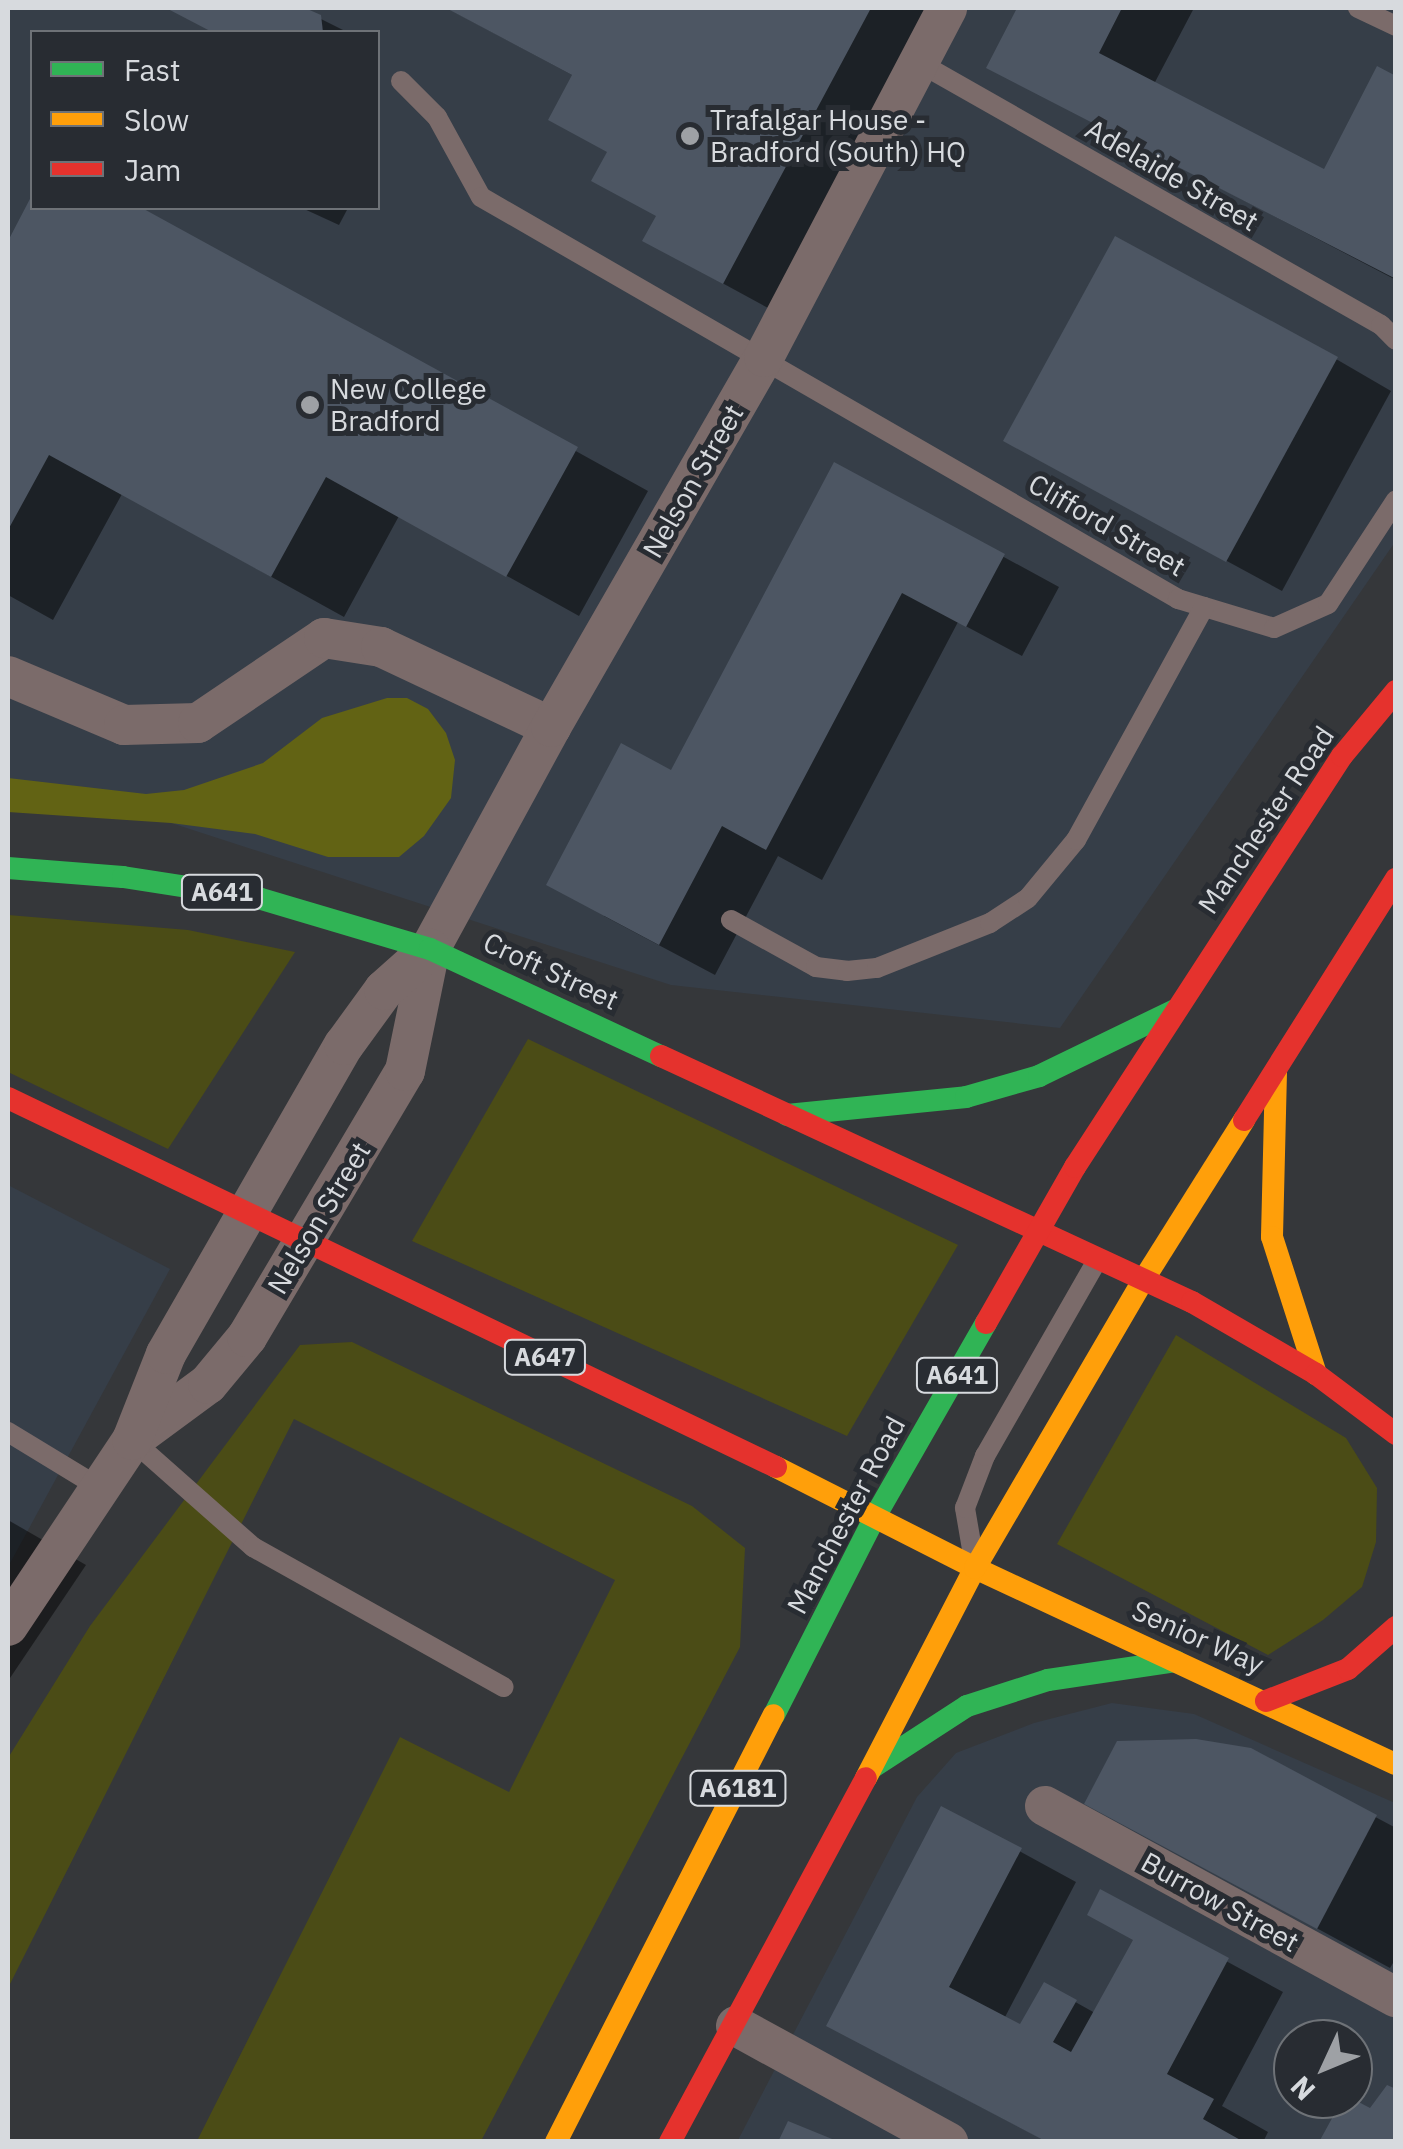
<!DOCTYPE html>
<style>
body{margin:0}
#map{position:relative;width:1403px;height:2149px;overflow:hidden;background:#35373a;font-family:"IBM Plex Sans",sans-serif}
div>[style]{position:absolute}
.built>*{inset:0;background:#363e48}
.green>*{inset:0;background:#4b4c16}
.forest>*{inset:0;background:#626314}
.shadow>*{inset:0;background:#0007}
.building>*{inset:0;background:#4d5663}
.lane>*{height:20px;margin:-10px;padding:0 10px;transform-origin:10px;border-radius:10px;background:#7b6b6a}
.street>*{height:40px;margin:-20px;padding:0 20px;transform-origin:20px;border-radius:20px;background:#7b6b6a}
.fast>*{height:22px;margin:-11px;padding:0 11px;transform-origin:11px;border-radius:11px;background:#30b455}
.slow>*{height:22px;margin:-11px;padding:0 11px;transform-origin:11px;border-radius:11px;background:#ff9f0a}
.jam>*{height:22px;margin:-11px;padding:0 11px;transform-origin:11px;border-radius:11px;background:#e5322d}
.dots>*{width:28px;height:28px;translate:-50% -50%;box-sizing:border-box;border:5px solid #282c32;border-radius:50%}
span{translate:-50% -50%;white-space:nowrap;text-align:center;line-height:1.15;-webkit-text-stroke:10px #282c32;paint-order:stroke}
.shield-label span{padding:2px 8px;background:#282c32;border:2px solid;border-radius:8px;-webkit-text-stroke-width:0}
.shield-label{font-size:25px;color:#d7dade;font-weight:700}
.poi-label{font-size:28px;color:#d7dade}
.left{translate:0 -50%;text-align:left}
.street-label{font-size:28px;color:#d7dade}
.frame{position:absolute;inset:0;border:10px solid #d7dade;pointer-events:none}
.legend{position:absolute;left:30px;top:30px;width:350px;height:180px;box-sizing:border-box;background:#282c32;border:2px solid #6e7277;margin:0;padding:12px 18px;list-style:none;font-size:30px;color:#d7dade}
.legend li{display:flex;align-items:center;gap:20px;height:50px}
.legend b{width:50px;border:2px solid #6e7277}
.north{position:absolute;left:1273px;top:2019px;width:100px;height:100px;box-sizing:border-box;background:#282c32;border:2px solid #6e7277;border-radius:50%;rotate:226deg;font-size:28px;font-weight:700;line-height:40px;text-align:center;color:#d7dade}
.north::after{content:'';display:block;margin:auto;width:35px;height:45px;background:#9ea1a5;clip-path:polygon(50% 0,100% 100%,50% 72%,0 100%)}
</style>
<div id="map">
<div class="built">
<div style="clip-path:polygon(evenodd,8px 8px,1395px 8px,1395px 542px,1060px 1028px,671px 985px,54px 785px,14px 780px,8px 778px,8px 8px,32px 32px,378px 32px,378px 208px,32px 208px,32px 32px)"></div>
<div style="clip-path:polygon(8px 1185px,170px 1269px,8px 1567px)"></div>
<div style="clip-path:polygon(evenodd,1112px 1703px,1194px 1714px,1395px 1803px,1395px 2141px,737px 2142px,917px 1797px,956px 1753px,1034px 1723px,1112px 1703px,1293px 2039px,1353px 2039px,1353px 2099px,1293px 2099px,1293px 2039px)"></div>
</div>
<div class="green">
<div style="clip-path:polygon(8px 915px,188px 930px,295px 952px,168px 1149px,8px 1072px)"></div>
<div style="clip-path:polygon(528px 1039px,958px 1245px,847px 1436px,412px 1241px)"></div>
<div style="clip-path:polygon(1176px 1335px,1346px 1438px,1377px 1488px,1376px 1542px,1362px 1587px,1323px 1620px,1268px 1655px,1057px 1544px)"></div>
<div style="clip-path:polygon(352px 1342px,692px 1506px,745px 1548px,740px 1647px,481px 2141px,197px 2141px,400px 1737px,509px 1792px,615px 1580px,294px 1419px,8px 1988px,8px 1758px,90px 1626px,300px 1345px)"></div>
</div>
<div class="forest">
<div style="clip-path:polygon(387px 698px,407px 698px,428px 709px,446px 733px,455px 760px,451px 798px,424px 836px,399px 857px,328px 857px,255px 834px,171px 823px,8px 812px,8px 778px,146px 794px,184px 790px,263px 763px,322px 718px)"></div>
</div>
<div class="shadow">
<div style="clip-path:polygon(169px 8px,299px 8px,347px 32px,215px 32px)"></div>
<div style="clip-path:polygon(447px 8px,943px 8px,779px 314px,645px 241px,658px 217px,574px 76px)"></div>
<div style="clip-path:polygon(1020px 8px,1194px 8px,1154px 84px,1325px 173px,1396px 79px,1396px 280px,989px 67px)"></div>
<div style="clip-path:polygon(32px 200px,32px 208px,136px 208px,648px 491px,579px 616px,399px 516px,344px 617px,122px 494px,53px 620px,8px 595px,8px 246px)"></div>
<div style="clip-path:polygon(302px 208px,348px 208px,339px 225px)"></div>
<div style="clip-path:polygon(1336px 359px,1391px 391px,1282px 591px,1061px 471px)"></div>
<div style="clip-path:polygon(835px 465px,1059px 587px,1022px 656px,958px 622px,822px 880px,778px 856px,715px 975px,604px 916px,672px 773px)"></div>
<div style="clip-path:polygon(8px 1520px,86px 1565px,8px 1681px)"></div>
<div style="clip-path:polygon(1250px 1750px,1396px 1828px,1396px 1958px,1390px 1968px,1087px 1803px)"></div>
<div style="clip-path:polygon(942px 1809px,1076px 1882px,1004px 2019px,1021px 2028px,1045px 1985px,1095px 2013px,1135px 1939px,1101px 1893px,1283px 1992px,1222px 2106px,1268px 2132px,1263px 2142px,1048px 2142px,884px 2056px)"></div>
</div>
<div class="building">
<div style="clip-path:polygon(166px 8px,305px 8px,321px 15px,323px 32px,212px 32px)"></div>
<div style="clip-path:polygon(446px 8px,871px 8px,723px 284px,642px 241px,656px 216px,591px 181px,607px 152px,548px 120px,572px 75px)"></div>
<div style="clip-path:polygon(1017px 8px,1122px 8px,1099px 53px,1324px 169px,1377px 66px,1396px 76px,1396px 279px,986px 68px)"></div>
<div style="clip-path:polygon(32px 195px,32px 208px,142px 208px,578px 447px,506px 577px,326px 477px,271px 577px,49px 455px,8px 530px,8px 241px)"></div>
<div style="clip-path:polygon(1115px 236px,1338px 357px,1226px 562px,1003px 441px)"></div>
<div style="clip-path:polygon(834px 462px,1005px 554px,966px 627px,902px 593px,766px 850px,722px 826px,659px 945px,546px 885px,621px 743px,671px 770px)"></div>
<div style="clip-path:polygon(1196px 1739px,1251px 1748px,1377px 1815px,1317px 1929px,1084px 1804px,1117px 1741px)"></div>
<div style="clip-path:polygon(941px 1806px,1022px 1848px,949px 1987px,1020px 2024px,1044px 1982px,1077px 2000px,1053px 2042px,1071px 2052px,1133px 1940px,1087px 1915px,1100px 1889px,1229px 1958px,1167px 2074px,1214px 2099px,1203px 2119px,1244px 2142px,1047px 2142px,826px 2026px)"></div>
<div style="clip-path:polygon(1387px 2085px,1396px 2089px,1396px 2142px,1319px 2142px,1342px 2100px,1353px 2099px,1370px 2108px)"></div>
<div style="clip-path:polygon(788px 2121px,837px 2141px,837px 2142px,778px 2142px)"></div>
</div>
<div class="lane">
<div style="left:1358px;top:8px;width:42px;rotate:25.3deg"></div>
<div style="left:918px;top:62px;width:532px;rotate:29.6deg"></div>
<div style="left:1381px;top:325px;width:21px;rotate:45deg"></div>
<div style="left:401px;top:81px;width:51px;rotate:45deg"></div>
<div style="left:437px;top:117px;width:91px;rotate:61.2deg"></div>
<div style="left:481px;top:197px;width:805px;rotate:29.97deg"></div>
<div style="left:1178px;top:599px;width:100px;rotate:16.8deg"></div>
<div style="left:1274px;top:628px;width:59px;rotate:-24deg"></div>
<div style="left:1328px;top:604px;width:124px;rotate:-56.8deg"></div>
<div style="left:731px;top:920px;width:97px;rotate:28.9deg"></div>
<div style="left:816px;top:967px;width:31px;rotate:7deg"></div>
<div style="left:847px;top:971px;width:30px;rotate:-6deg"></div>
<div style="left:877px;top:968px;width:122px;rotate:-21.7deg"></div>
<div style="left:990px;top:923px;width:45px;rotate:-33.3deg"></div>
<div style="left:1028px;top:898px;width:75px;rotate:-50.4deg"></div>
<div style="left:1076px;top:840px;width:266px;rotate:-61.2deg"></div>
<div style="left:8px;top:1432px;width:108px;rotate:31.3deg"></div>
<div style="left:132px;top:1440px;width:162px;rotate:41.5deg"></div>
<div style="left:253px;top:1547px;width:287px;rotate:29.2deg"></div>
<div style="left:972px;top:1549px;width:42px;rotate:-99.7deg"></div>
<div style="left:965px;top:1508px;width:56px;rotate:-69deg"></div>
<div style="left:985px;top:1456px;width:224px;rotate:-60.2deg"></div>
</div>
<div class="street">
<div style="left:8px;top:676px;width:126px;rotate:22.9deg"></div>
<div style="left:124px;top:725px;width:74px;rotate:-1.5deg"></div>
<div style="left:198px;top:723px;width:152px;rotate:-34deg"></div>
<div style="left:324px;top:638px;width:58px;rotate:9deg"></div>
<div style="left:381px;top:647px;width:188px;rotate:25.2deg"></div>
<div style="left:132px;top:1440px;width:94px;rotate:-36.4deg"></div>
<div style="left:208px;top:1384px;width:61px;rotate:-50.3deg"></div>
<div style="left:247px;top:1337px;width:309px;rotate:-59.3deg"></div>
<div style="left:405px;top:1071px;width:125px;rotate:-78.4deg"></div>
<div style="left:430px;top:949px;width:253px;rotate:-61.4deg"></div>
<div style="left:551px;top:727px;width:427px;rotate:-60.1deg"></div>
<div style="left:764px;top:357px;width:394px;rotate:-62.3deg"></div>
<div style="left:8px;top:1626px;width:224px;rotate:-56.3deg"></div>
<div style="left:132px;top:1440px;width:92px;rotate:-68.4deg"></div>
<div style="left:166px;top:1354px;width:357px;rotate:-60.1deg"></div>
<div style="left:344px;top:1045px;width:68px;rotate:-54deg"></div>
<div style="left:384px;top:990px;width:62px;rotate:-41.7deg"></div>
<div style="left:1045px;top:1806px;width:400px;rotate:28.6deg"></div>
<div style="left:736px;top:2026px;width:242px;rotate:28.7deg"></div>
</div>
<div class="fast">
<div style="left:8px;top:868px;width:115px;rotate:4.5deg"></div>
<div style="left:123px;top:877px;width:137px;rotate:8.8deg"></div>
<div style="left:258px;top:898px;width:179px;rotate:16.5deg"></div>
<div style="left:430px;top:949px;width:255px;rotate:24.9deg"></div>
<div style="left:787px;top:1115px;width:180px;rotate:-5.7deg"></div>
<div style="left:966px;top:1097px;width:76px;rotate:-16deg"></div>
<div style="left:1039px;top:1076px;width:151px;rotate:-25.9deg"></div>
<div style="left:774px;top:1715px;width:225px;rotate:-63deg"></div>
<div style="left:876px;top:1515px;width:221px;rotate:-60.2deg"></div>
<div style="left:873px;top:1767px;width:112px;rotate:-33deg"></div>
<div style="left:967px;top:1706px;width:85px;rotate:-17.8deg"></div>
<div style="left:1048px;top:1680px;width:129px;rotate:-8.4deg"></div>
</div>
<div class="slow">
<div style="left:1276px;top:1072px;width:165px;rotate:91.4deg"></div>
<div style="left:1272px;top:1237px;width:144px;rotate:72.2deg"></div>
<div style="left:776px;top:1467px;width:223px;rotate:26.9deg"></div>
<div style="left:975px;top:1568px;width:464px;rotate:25deg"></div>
<div style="left:866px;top:1778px;width:237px;rotate:-62.6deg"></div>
<div style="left:975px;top:1568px;width:335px;rotate:-59.7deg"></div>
<div style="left:1144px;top:1279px;width:188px;rotate:-57.8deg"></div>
<div style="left:556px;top:2142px;width:479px;rotate:-63deg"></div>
</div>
<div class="jam">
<div style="left:661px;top:1056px;width:585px;rotate:24.86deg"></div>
<div style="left:1192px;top:1302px;width:143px;rotate:30.1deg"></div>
<div style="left:1316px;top:1374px;width:100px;rotate:36.9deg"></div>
<div style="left:8px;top:1098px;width:852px;rotate:25.66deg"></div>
<div style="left:1244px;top:1120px;width:285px;rotate:-57.8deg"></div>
<div style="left:986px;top:1323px;width:180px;rotate:-60.3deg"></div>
<div style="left:1075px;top:1167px;width:490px;rotate:-57deg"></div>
<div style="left:1342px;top:756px;width:85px;rotate:-50.3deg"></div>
<div style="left:1266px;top:1701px;width:88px;rotate:-21.3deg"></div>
<div style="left:1348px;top:1669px;width:64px;rotate:-41.2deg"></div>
<div style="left:670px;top:2142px;width:413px;rotate:-61.7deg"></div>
</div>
<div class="dots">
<div style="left:690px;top:136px;background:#9ea1a5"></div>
<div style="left:310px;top:405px;background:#9ea1a5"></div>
</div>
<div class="shield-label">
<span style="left:222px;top:892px">A641</span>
<span style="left:545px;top:1357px">A647</span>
<span style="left:957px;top:1375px">A641</span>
<span style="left:738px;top:1788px">A6181</span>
</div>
<div class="poi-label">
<span class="left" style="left:710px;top:136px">Trafalgar House -<br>Bradford (South) HQ</span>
<span class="left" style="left:330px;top:405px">New College<br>Bradford</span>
</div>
<div class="street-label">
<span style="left:1172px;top:175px;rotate:30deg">Adelaide Street</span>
<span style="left:693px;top:481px;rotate:-60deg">Nelson Street</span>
<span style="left:1107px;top:525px;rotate:30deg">Clifford Street</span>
<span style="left:1266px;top:820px;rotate:-56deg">Manchester Road</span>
<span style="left:551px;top:971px;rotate:25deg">Croft Street</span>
<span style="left:319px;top:1218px;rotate:-59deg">Nelson Street</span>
<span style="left:846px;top:1515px;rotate:-62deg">Manchester Road</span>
<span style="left:1198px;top:1637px;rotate:24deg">Senior Way</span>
<span style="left:1220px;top:1902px;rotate:29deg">Burrow Street</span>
</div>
<div class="frame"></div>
<ul class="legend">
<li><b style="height:12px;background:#30b455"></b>Fast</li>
<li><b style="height:12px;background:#ff9f0a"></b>Slow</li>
<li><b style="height:12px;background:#e5322d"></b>Jam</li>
</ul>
<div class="north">N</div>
</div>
